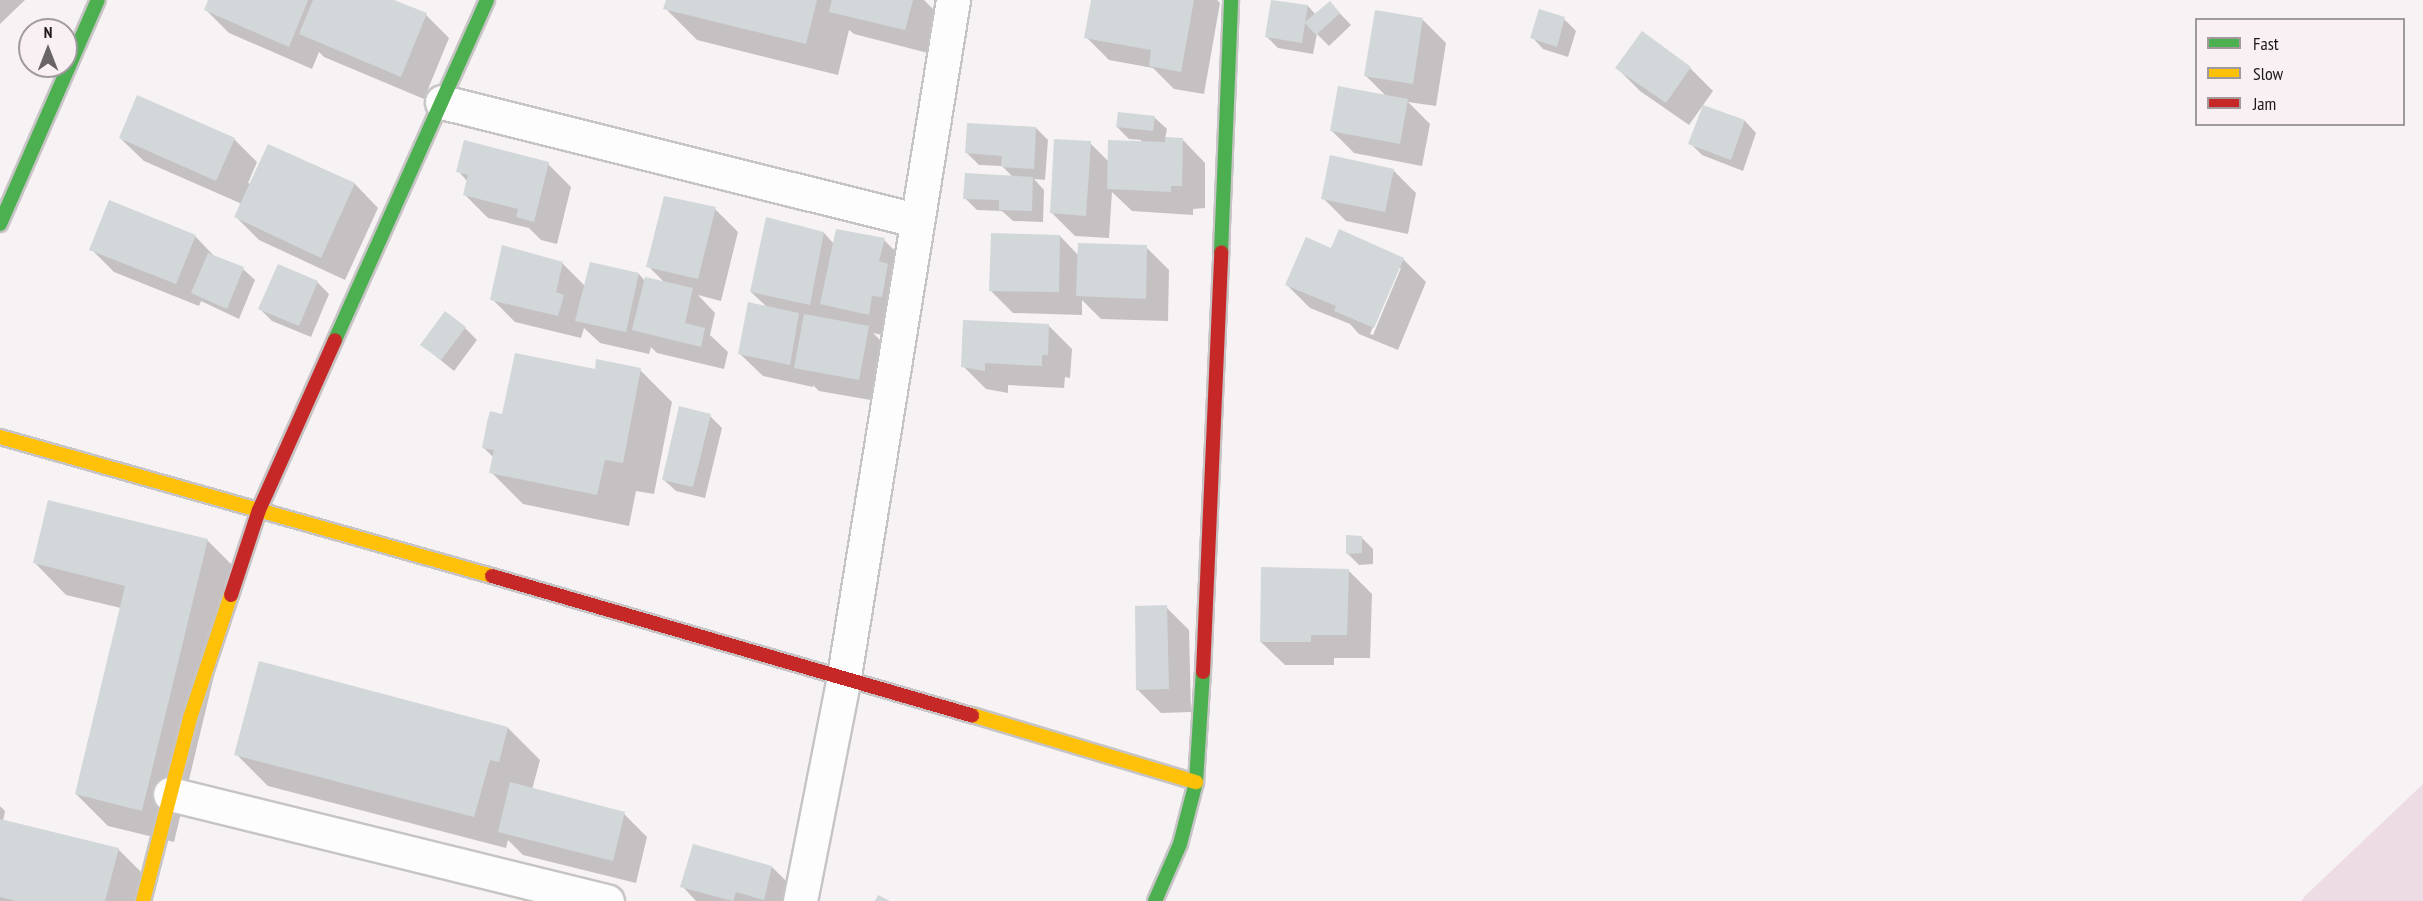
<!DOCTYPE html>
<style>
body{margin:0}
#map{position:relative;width:2423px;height:901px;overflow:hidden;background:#f7f2f4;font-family:"PT Sans Narrow",sans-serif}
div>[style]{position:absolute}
.green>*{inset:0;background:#eedce4}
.shadow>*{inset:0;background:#0003}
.building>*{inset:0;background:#d2d7d9}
.roads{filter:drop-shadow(2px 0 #c7c4c5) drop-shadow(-2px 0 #c7c4c5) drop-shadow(0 2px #c7c4c5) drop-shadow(0 -2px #c7c4c5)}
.street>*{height:33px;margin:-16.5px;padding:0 16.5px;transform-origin:16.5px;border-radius:16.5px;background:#fefdfd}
.fast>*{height:14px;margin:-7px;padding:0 7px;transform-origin:7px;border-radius:7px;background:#4caf50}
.slow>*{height:14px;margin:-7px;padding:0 7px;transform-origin:7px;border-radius:7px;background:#ffc107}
.jam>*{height:14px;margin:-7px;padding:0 7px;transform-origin:7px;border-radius:7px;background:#c62828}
span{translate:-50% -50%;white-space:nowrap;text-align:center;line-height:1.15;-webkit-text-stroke:6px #f9f0f4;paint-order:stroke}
.legend{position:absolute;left:2195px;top:18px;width:210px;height:108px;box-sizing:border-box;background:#f9f0f4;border:2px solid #a19a9d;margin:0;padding:8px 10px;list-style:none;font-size:18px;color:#1c191a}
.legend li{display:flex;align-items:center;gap:12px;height:30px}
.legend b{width:30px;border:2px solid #a19a9d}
.north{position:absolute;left:18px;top:18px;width:60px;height:60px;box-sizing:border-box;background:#f9f0f4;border:2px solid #a19a9d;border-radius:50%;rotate:0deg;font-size:16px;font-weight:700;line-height:24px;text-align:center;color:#1c191a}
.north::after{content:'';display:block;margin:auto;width:21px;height:27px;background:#696566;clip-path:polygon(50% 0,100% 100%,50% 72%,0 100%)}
</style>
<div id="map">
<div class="green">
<div style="clip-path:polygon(2423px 784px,2423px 901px,2301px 901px,2305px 896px)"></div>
</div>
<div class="shadow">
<div style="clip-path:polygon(0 0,25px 0,0 24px)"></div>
<div style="clip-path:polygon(210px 0,390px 0,426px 15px,449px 38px,424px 99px,324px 57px,319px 52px,312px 69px,229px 33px,206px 10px)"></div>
<div style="clip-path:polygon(667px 0,924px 0,938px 14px,928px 53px,854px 34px,849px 30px,838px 75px,697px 40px,665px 8px)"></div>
<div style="clip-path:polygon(1093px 0,1217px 0,1220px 3px,1204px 94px,1174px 89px,1153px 68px,1109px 60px,1086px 37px)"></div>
<div style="clip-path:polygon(1330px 3px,1351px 25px,1329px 46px,1317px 34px,1313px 54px,1278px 48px,1266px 36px,1308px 6px,1316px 15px)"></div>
<div style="clip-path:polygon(1376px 12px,1423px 20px,1446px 43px,1436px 106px,1408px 102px,1430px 124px,1422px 166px,1354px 153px,1331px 130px,1387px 97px,1365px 75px)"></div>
<div style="clip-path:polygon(1564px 19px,1576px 31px,1568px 57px,1543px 49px,1532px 37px)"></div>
<div style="clip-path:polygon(1617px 68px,1690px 68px,1713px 91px,1689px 125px,1640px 91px)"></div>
<div style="clip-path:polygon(1704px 107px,1745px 121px,1756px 133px,1743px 171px,1702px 155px,1690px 143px)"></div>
<div style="clip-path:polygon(1155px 118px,1167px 129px,1165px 139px,1182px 139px,1205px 163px,1205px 208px,1193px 209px,1193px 215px,1132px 211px,1112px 192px,1109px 238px,1075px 236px,1052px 213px,1090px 143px,1109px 162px,1141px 142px,1141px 140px,1129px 139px,1117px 127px)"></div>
<div style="clip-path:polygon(1036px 128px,1048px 140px,1045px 180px,1034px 179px,1044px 190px,1043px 222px,1013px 221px,1002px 211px,977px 210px,965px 198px,1013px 177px,1002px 166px,979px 165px,967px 153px)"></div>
<div style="clip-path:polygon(120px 138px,234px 139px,257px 162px,248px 183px,251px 184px,268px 146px,355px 184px,378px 208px,345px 280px,259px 240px,236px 217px,242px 204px,144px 161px)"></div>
<div style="clip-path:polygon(548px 164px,571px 187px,557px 244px,541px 240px,529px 228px,488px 218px,465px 195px,468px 182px,458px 171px)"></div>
<div style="clip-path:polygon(1393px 170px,1416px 193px,1408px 234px,1346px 221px,1323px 198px)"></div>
<div style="clip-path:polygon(715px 209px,738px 232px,721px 301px,698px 295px,715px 313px,710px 335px,728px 352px,724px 369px,657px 353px,651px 347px,649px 354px,600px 343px,584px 328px,581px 338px,515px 322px,492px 299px,562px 263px,585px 286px,639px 274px,645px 281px,665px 283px,648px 266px)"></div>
<div style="clip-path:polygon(824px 233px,834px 244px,884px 240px,907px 263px,892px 337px,873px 333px,891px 351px,882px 402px,819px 391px,813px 385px,813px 387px,763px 376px,739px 353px,768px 308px,751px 292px)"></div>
<div style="clip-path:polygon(195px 236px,216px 258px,243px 269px,255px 280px,239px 319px,201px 301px,199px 306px,114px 272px,91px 249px)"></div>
<div style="clip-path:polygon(1060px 236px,1079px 256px,1146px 247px,1169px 270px,1168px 321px,1101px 319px,1082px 300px,1082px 315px,1013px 313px,990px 290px)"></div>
<div style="clip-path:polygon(evenodd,1332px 250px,1403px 259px,1426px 282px,1398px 350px,1359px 334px,1350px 324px,1310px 308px,1287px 285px,1332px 250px,1398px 268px,1401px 268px,1373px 335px,1370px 334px,1398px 268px)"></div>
<div style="clip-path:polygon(317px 282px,329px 294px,311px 337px,272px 321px,260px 309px)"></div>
<div style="clip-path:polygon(1048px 325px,1072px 349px,1070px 378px,1065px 377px,1064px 388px,1008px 385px,1008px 393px,986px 389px,963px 366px)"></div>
<div style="clip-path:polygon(465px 328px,477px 340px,454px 371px,422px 345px)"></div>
<div style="clip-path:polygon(640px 370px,672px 402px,654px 494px,636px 491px,629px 526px,523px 504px,491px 472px,494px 458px,484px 448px,503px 415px,596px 371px)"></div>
<div style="clip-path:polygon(710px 416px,722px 428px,705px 498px,676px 491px,664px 480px)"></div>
<div style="clip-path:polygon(1361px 537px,1373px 549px,1373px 564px,1359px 565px,1347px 553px)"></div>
<div style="clip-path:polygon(207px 540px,239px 572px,174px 842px,108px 826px,76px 794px,121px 608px,66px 595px,35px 563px)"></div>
<div style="clip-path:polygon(1348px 570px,1372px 594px,1370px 658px,1334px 658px,1334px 665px,1285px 665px,1261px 642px)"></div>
<div style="clip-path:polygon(1166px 607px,1189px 630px,1191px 712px,1161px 713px,1138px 690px)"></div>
<div style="clip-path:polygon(508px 728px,540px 760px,532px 790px,624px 814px,647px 837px,636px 883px,523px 855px,508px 840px,506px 848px,268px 786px,236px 754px)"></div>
<div style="clip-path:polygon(0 806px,5px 811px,3px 821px,118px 849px,141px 872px,134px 901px,0 901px)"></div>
<div style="clip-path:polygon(772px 867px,795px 890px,792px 901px,696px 901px,682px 886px)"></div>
</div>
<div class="building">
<div style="clip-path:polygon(208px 0,308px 0,289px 47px,204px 10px)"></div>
<div style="clip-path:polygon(313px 0,394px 0,427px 13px,401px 77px,299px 34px)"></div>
<div style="clip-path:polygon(666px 0,817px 0,806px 44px,663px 9px)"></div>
<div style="clip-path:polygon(832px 0,913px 0,905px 30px,829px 12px)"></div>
<div style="clip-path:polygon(1091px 0,1194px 0,1181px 72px,1149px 66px,1151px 50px,1084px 38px)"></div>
<div style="clip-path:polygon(1271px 0,1308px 5px,1305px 22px,1330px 1px,1340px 13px,1316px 35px,1305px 23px,1302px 43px,1265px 37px)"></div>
<div style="clip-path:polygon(1539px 9px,1565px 17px,1557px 47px,1530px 38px)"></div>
<div style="clip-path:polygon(1375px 10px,1423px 18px,1413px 84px,1364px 76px)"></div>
<div style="clip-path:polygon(1642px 31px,1691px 67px,1666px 103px,1615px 68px)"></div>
<div style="clip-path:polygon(1338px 86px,1408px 99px,1400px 144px,1330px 131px)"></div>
<div style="clip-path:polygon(137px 95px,235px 138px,216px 181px,119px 138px)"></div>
<div style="clip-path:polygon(1703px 105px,1745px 120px,1731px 160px,1688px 144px)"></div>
<div style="clip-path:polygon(1118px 112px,1155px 116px,1153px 131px,1116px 127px)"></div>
<div style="clip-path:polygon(967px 123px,1036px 127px,1034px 169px,1001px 167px,1002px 156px,965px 153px)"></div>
<div style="clip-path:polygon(1165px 137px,1183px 138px,1182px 186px,1171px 186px,1171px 192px,1107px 189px,1108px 140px,1165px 142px)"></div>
<div style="clip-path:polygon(1054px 139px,1091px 141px,1086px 216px,1050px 213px)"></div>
<div style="clip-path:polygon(464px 140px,549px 162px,534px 222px,516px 217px,518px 209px,463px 195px,468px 175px,456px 172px)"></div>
<div style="clip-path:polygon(268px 144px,355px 183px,321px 258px,234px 217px)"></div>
<div style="clip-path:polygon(1330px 155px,1394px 169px,1385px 212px,1321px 199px)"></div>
<div style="clip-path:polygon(965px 173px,1033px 177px,1032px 211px,999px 210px,999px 200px,963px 199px)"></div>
<div style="clip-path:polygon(664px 196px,716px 207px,698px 279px,646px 267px)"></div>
<div style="clip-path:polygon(109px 200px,196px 235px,176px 284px,89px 250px)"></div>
<div style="clip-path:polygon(766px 217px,824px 232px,810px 305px,750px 292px)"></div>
<div style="clip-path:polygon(836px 229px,885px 238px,879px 261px,888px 264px,882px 297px,872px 296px,869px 315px,820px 304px)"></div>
<div style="clip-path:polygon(1339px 229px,1404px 258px,1374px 328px,1334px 311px,1336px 306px,1285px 285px,1306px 237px,1331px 248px)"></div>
<div style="clip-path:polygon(991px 233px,1060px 235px,1059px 292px,989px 291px)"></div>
<div style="clip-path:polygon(1078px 243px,1147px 245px,1146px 299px,1076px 296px)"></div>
<div style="clip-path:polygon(502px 245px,563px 262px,556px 292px,564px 295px,558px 316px,490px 300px)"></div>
<div style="clip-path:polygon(208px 253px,244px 267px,227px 309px,191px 293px)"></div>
<div style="clip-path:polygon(590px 262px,639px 273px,626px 332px,575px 321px)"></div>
<div style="clip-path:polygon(278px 264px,318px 281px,299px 326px,258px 309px)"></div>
<div style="clip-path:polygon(645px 277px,693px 288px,685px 323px,705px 328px,701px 347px,632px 330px)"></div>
<div style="clip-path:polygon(748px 302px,799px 313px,790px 365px,738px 354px)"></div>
<div style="clip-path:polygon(445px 311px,466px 327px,441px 360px,420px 345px)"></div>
<div style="clip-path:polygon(804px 314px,869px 326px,859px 380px,794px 368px)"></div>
<div style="clip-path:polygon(963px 320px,1049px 324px,1048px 355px,1042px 355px,1042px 366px,985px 363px,985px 371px,961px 367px)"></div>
<div style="clip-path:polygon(515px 353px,595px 369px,596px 359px,641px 368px,623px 463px,605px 460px,597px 495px,489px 473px,494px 450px,482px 448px,487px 422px,490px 411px,502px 414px)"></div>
<div style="clip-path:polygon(679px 406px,711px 414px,693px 487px,662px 480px)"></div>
<div style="clip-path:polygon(48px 500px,208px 539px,142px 811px,75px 794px,125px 586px,33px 563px)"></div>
<div style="clip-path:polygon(1346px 535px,1362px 536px,1362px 553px,1346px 554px)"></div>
<div style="clip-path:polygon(1261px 567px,1349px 569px,1347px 635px,1311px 635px,1311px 642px,1260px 642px)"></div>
<div style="clip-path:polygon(1167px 605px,1169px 689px,1136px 690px,1135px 606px)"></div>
<div style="clip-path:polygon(259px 661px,508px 727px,499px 762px,490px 760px,474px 817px,234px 755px)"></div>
<div style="clip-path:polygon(510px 782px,625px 812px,613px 861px,498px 832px)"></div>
<div style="clip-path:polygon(0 819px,119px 848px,105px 901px,16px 901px,0 897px)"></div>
<div style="clip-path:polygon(693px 844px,772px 866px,764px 900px,736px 892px,733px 901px,680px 887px)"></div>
<div style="clip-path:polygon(878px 895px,890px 901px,875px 901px)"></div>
</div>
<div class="roads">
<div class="street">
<div style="left:442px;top:102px;width:489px;rotate:14deg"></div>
<div style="left:170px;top:794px;width:450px;rotate:13.8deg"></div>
<div style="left:800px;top:901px;width:229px;rotate:-78.9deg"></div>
<div style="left:844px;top:676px;width:685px;rotate:-80.84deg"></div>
</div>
<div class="fast">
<div style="left:0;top:224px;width:244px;rotate:-66.4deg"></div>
<div style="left:1221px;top:252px;width:252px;rotate:-87.7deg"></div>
<div style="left:335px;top:340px;width:372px;rotate:-65.9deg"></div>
<div style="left:1155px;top:901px;width:62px;rotate:-66.3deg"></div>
<div style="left:1180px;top:844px;width:64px;rotate:-75.5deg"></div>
<div style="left:1196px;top:782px;width:110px;rotate:-86.4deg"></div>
</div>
<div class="slow">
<div style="left:0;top:437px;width:511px;rotate:15.78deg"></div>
<div style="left:972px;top:715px;width:234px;rotate:16.7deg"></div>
<div style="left:143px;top:901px;width:189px;rotate:-75.6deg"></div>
<div style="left:190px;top:718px;width:130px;rotate:-71.6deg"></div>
</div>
<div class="jam">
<div style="left:492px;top:576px;width:500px;rotate:16.2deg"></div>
<div style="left:231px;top:595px;width:89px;rotate:-71.8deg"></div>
<div style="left:259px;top:510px;width:186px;rotate:-65.9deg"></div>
<div style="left:1203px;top:672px;width:420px;rotate:-87.5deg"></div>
</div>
</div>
<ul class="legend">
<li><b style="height:8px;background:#4caf50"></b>Fast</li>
<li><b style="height:8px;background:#ffc107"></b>Slow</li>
<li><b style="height:8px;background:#c62828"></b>Jam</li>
</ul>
<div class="north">N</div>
</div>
